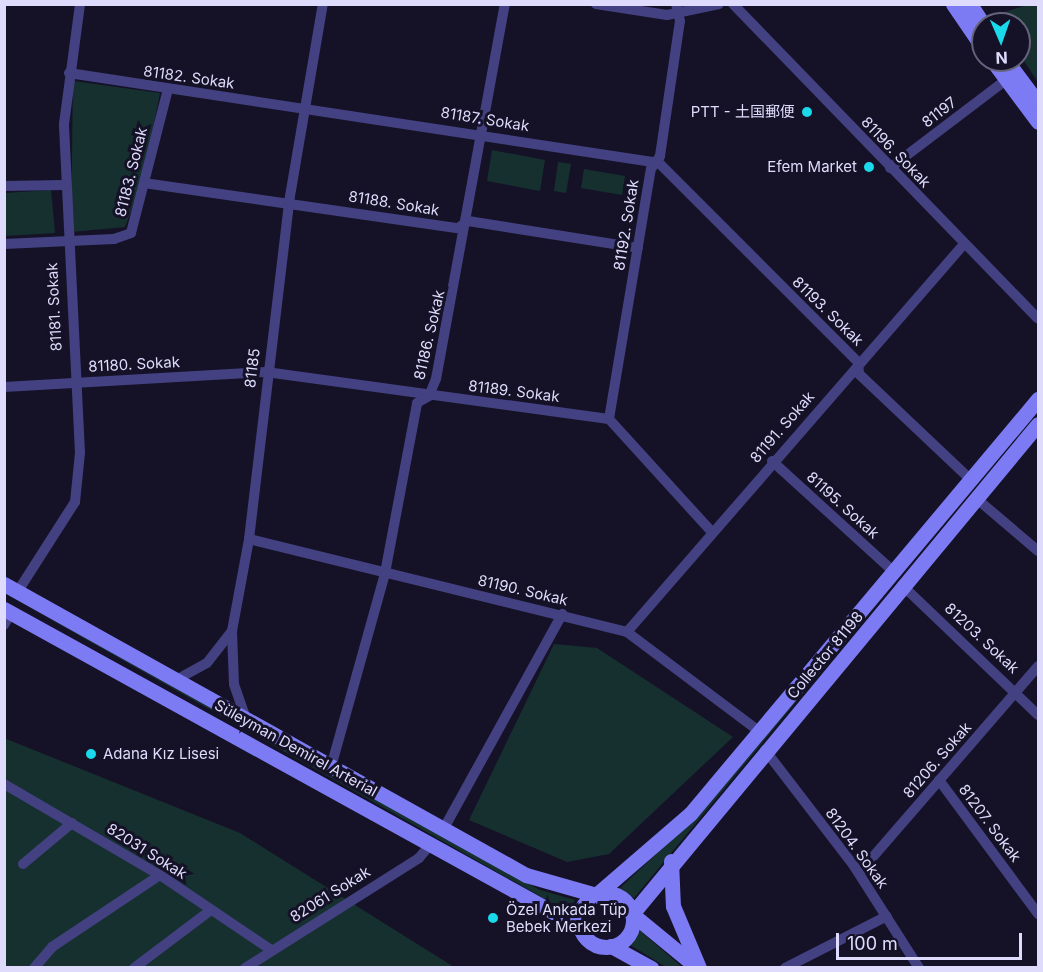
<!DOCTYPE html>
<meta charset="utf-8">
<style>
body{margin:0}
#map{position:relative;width:1043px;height:972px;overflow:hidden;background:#151227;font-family:Inter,"Noto Sans SC",sans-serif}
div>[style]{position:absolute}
.green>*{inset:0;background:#16302f}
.minor>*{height:10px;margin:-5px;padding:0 5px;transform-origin:5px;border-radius:5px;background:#434181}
.secondary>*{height:15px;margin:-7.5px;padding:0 7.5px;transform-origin:7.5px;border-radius:7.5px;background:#7c7bf3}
.secondary>.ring{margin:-7.5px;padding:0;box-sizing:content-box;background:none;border:15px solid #7c7bf3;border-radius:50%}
.dots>*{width:16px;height:16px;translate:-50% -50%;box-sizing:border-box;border:3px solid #151227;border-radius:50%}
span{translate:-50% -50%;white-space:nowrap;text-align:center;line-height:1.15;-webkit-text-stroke:6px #151227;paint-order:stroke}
.street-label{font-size:15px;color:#dedbfc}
.poi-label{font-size:15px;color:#dedbfc}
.right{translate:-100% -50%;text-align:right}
.left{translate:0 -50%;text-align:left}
.frame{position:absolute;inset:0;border:6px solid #dedbfc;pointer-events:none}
.north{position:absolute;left:971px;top:12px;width:60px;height:60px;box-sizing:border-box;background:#151227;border:2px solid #65627c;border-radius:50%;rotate:178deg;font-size:16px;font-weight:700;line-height:24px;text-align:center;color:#dedbfc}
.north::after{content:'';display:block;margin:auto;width:21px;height:27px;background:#19d9ea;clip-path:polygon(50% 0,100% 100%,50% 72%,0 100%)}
.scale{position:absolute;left:836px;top:933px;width:186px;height:27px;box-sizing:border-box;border:3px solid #dedbfc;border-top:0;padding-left:8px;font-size:18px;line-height:21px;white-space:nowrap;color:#dedbfc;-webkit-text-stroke:4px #151227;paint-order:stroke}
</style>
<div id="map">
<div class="green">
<div style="clip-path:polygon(1027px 5px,1038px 5px,1038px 82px,1019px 54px,1019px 24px,1001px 24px,995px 15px)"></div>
<div style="clip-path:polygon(73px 81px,160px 93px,143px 179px,125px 227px,71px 232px)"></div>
<div style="clip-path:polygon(492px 150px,545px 160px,540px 191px,487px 181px)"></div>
<div style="clip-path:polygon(558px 162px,571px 164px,566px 193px,554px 191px)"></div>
<div style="clip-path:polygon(584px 169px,625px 176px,622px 195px,581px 188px)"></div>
<div style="clip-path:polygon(51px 190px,55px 233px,5px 236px,5px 193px)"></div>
<div style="clip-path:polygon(1038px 409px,634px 898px,619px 889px,680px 832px)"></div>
<div style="clip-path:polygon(4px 593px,540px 890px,575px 900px,568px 912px)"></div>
<div style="clip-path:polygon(554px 644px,597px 648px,733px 737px,609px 854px,567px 862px,469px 820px)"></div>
<div style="clip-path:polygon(4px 738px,240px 833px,454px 967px,5px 967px)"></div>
<div style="clip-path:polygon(638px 929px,682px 967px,666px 967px,627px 943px)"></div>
</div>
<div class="minor">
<div style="left:596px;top:4px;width:72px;rotate:8.8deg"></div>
<div style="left:667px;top:15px;width:53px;rotate:-11.9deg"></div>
<div style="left:733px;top:4px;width:438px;rotate:45.9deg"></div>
<div style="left:69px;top:73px;width:597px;rotate:8.67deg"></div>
<div style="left:659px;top:163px;width:281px;rotate:45deg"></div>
<div style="left:858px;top:362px;width:12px;rotate:85deg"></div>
<div style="left:859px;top:374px;width:154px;rotate:43.4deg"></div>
<div style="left:890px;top:168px;width:146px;rotate:-37.2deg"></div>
<div style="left:144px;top:183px;width:317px;rotate:8.2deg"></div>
<div style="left:458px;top:228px;width:12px;rotate:-35deg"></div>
<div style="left:468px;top:221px;width:172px;rotate:9deg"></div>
<div style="left:4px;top:186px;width:60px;rotate:-1deg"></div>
<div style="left:4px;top:244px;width:110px;rotate:-2.6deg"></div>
<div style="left:114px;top:239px;width:18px;rotate:-19deg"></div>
<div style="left:131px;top:233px;width:149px;rotate:-75.6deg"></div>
<div style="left:4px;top:387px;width:262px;rotate:-3.3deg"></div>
<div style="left:266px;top:372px;width:346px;rotate:7.8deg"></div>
<div style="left:609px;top:419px;width:151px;rotate:47.7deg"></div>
<div style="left:609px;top:419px;width:254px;rotate:-80.5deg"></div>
<div style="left:651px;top:169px;width:16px;rotate:-55deg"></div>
<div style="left:660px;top:156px;width:136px;rotate:-81.6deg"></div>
<div style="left:680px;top:21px;width:17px;rotate:-103deg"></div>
<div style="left:772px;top:461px;width:165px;rotate:42.3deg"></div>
<div style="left:977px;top:499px;width:80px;rotate:40.4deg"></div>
<div style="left:249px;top:539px;width:389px;rotate:13.8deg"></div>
<div style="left:627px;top:632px;width:166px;rotate:36.9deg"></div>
<div style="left:902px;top:585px;width:188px;rotate:43.7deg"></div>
<div style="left:18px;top:591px;width:106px;rotate:-57.4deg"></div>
<div style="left:75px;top:502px;width:49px;rotate:-84.2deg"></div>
<div style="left:80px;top:453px;width:329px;rotate:-92.8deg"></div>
<div style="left:64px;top:124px;width:121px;rotate:-82.4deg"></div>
<div style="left:4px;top:625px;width:14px;rotate:-60deg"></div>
<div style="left:627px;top:632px;width:514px;rotate:-49.02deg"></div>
<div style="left:176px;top:680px;width:35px;rotate:-29deg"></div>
<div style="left:207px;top:663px;width:41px;rotate:-52deg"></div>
<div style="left:246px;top:719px;width:37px;rotate:-109deg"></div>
<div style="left:234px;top:684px;width:53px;rotate:-92.2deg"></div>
<div style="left:232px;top:631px;width:94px;rotate:-79.5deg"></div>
<div style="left:249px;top:539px;width:339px;rotate:-83.2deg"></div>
<div style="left:289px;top:202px;width:201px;rotate:-80.3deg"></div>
<div style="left:765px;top:750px;width:146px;rotate:52.5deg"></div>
<div style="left:854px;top:866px;width:121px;rotate:57.5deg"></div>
<div style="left:331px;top:767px;width:201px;rotate:-74.4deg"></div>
<div style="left:385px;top:573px;width:173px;rotate:-79.3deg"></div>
<div style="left:417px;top:403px;width:14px;rotate:-30deg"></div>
<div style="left:429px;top:396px;width:18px;rotate:-68deg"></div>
<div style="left:436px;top:379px;width:381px;rotate:-79.6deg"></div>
<div style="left:939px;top:780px;width:167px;rotate:53.5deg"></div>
<div style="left:4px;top:784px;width:181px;rotate:30.3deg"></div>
<div style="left:160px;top:875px;width:134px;rotate:34deg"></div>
<div style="left:443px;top:830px;width:247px;rotate:-61.1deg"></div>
<div style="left:23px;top:864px;width:64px;rotate:-39.9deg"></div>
<div style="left:859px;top:873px;width:274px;rotate:-49.1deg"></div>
<div style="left:34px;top:968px;width:28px;rotate:-49deg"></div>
<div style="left:52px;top:947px;width:130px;rotate:-33.7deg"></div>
<div style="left:134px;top:968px;width:96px;rotate:-37deg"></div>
<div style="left:245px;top:968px;width:206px;rotate:-32.3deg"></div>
<div style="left:419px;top:858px;width:17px;rotate:-50deg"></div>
<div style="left:785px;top:968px;width:114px;rotate:-27deg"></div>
</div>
<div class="secondary">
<div style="left:953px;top:4px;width:53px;rotate:55.7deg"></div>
<div style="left:970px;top:4px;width:24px;rotate:57deg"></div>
<div style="left:992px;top:60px;width:77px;rotate:53.4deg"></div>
<div style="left:1006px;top:60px;width:54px;rotate:53.3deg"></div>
<div style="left:4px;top:584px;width:598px;rotate:29.14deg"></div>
<div style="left:526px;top:875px;width:73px;rotate:15.9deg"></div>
<div style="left:4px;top:609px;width:658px;rotate:28.9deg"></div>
<div style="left:671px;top:861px;width:45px;rotate:87.5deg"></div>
<div style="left:673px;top:906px;width:67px;rotate:67.2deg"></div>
<div class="ring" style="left:579px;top:893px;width:39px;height:39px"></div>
<div style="left:596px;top:895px;width:124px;rotate:-40.8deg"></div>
<div style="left:690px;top:814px;width:542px;rotate:-50.02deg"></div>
<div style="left:632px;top:914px;width:636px;rotate:-50.36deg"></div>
<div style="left:632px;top:914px;width:80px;rotate:39.4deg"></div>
<div style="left:611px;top:946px;width:46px;rotate:28.8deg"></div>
</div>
<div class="dots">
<div style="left:807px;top:112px;background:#19d9ea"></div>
<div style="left:869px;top:167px;background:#19d9ea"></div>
<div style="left:91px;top:754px;background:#19d9ea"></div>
<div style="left:493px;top:918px;background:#19d9ea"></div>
</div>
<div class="street-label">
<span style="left:189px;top:77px;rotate:8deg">81182. Sokak</span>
<span style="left:939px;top:112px;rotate:-38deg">81197</span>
<span style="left:485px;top:119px;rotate:9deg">81187. Sokak</span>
<span style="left:896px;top:152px;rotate:46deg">81196. Sokak</span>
<span style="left:131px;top:172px;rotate:-76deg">81183. Sokak</span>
<span style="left:394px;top:203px;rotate:9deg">81188. Sokak</span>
<span style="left:626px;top:225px;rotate:-81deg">81192. Sokak</span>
<span style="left:54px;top:307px;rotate:-93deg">81181. Sokak</span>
<span style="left:828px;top:311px;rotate:44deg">81193. Sokak</span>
<span style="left:429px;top:335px;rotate:-77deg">81186. Sokak</span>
<span style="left:134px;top:364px;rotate:-3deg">81180. Sokak</span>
<span style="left:252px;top:368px;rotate:-83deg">81185</span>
<span style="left:514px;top:391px;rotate:7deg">81189. Sokak</span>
<span style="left:782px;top:427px;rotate:-49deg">81191. Sokak</span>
<span style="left:843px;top:505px;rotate:42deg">81195. Sokak</span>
<span style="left:523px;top:590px;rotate:13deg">81190. Sokak</span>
<span style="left:982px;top:638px;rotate:43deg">81203. Sokak</span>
<span style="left:825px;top:655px;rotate:-50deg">Collector 81198</span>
<span style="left:296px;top:748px;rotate:29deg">Süleyman Demirel Arterial</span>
<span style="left:937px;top:760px;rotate:-49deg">81206. Sokak</span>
<span style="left:990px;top:823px;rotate:53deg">81207. Sokak</span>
<span style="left:857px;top:848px;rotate:54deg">81204. Sokak</span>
<span style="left:147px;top:851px;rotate:32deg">82031 Sokak</span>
<span style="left:330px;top:894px;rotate:-32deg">82061 Sokak</span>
</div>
<div class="poi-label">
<span class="right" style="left:795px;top:112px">PTT - 土国郵便</span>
<span class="right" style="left:857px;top:167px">Efem Market</span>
<span class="left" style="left:103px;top:754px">Adana Kız Lisesi</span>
<span class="left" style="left:506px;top:918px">Özel Ankada Tüp<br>Bebek Merkezi</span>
</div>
<div class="frame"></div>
<div class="north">N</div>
<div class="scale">100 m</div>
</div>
